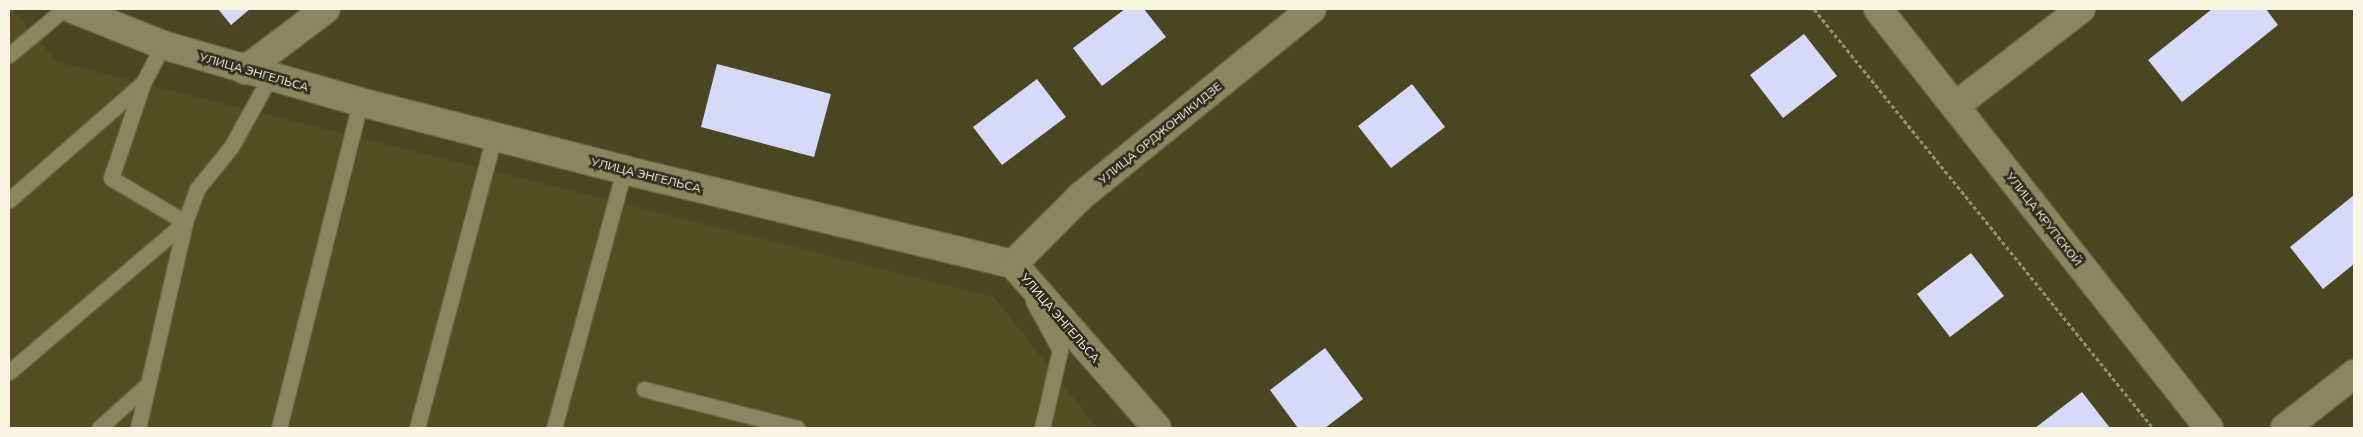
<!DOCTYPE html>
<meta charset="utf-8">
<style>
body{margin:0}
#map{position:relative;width:2363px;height:437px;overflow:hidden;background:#4a4622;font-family:Mulish,sans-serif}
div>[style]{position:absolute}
.built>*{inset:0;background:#534e22}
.building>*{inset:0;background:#d7d9f8}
.path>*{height:3px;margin-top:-1.5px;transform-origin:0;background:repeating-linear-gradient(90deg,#939072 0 4px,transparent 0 6.5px)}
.roads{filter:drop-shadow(1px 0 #686544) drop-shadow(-1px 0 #686544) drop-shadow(0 1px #686544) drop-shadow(0 -1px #686544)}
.lane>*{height:15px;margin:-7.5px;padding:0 7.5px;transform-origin:7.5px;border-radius:7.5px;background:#8a8660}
.street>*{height:28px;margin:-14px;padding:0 14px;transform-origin:14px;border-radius:14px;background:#8a8660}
.secondary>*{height:28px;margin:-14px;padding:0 14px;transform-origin:14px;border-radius:14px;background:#8a8660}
span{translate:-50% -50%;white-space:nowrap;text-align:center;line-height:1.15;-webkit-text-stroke:5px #2d2c1c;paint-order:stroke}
.street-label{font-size:12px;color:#f8f6e2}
.frame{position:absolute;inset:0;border:10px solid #f8f6e2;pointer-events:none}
</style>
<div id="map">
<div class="built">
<div style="clip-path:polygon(9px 9px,12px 9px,57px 62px,994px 297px,1097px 428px,9px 428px)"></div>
</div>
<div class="building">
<div style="clip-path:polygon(218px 9px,250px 9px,231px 25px)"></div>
<div style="clip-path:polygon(1125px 9px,1144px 9px,1166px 37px,1102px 86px,1073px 48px)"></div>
<div style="clip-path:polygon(2212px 9px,2266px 9px,2278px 25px,2182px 102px,2148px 60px)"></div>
<div style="clip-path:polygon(1804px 34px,1837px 76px,1783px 118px,1750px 75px)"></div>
<div style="clip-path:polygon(717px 64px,831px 94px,814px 157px,701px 127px)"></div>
<div style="clip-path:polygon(1037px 79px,1066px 117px,1002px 165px,973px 127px)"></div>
<div style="clip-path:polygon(1412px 84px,1445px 127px,1391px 168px,1358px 126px)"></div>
<div style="clip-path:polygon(2354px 195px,2354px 264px,2323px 289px,2290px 247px)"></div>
<div style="clip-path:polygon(1971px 253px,2004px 296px,1950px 337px,1917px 294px)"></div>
<div style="clip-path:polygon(1325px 348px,1363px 399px,1325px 428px,1298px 428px,1270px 390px)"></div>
<div style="clip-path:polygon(2082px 392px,2110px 428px,2035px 428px)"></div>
</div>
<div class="path">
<div style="left:1814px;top:9px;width:539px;rotate:51.02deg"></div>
</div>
<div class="roads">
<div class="lane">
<div style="left:9px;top:55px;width:72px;rotate:-39.9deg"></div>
<div style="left:9px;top:200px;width:178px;rotate:-41.1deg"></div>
<div style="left:143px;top:83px;width:43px;rotate:-62.2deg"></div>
<div style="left:1033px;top:301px;width:56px;rotate:61.1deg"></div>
<div style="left:1060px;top:350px;width:80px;rotate:103deg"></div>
<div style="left:9px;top:372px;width:231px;rotate:-40.4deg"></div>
<div style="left:185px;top:222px;width:86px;rotate:-149.3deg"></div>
<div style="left:111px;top:178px;width:100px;rotate:-71.4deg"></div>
<div style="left:644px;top:389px;width:158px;rotate:14.3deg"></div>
<div style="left:99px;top:428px;width:64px;rotate:-41.9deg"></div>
<div style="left:138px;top:428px;width:211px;rotate:-77.1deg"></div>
<div style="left:185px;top:222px;width:35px;rotate:-70deg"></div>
<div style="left:197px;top:189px;width:54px;rotate:-51deg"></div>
<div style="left:231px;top:147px;width:80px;rotate:-60.9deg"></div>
<div style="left:279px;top:428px;width:336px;rotate:-76deg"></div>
<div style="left:417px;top:428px;width:301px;rotate:-75.2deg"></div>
<div style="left:554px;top:428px;width:267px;rotate:-74.8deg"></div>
</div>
<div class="street">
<div style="left:73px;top:9px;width:97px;rotate:21.8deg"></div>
<div style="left:163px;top:45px;width:205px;rotate:16.1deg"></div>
<div style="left:360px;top:102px;width:273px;rotate:14.4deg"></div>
<div style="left:624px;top:170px;width:400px;rotate:13.6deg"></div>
<div style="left:1013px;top:264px;width:218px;rotate:48.7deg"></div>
<div style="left:245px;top:70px;width:101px;rotate:-37deg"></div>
<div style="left:1955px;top:106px;width:159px;rotate:-37.6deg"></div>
<div style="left:1013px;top:264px;width:96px;rotate:-45deg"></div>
<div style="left:1081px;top:196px;width:297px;rotate:-39deg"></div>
<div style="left:2285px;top:428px;width:88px;rotate:-38deg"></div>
</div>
<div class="secondary">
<div style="left:1878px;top:9px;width:534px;rotate:51.69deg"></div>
</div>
</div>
<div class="street-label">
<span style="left:254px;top:72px;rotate:16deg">УЛИЦА ЭНГЕЛЬСА</span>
<span style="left:1160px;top:133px;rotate:-39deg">УЛИЦА ОРДЖОНИКИДЗЕ</span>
<span style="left:646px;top:175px;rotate:14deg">УЛИЦА ЭНГЕЛЬСА</span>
<span style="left:2044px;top:219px;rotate:52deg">УЛИЦА КРУПСКОЙ</span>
<span style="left:1060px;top:318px;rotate:49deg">УЛИЦА ЭНГЕЛЬСА</span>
</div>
<div class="frame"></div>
</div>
